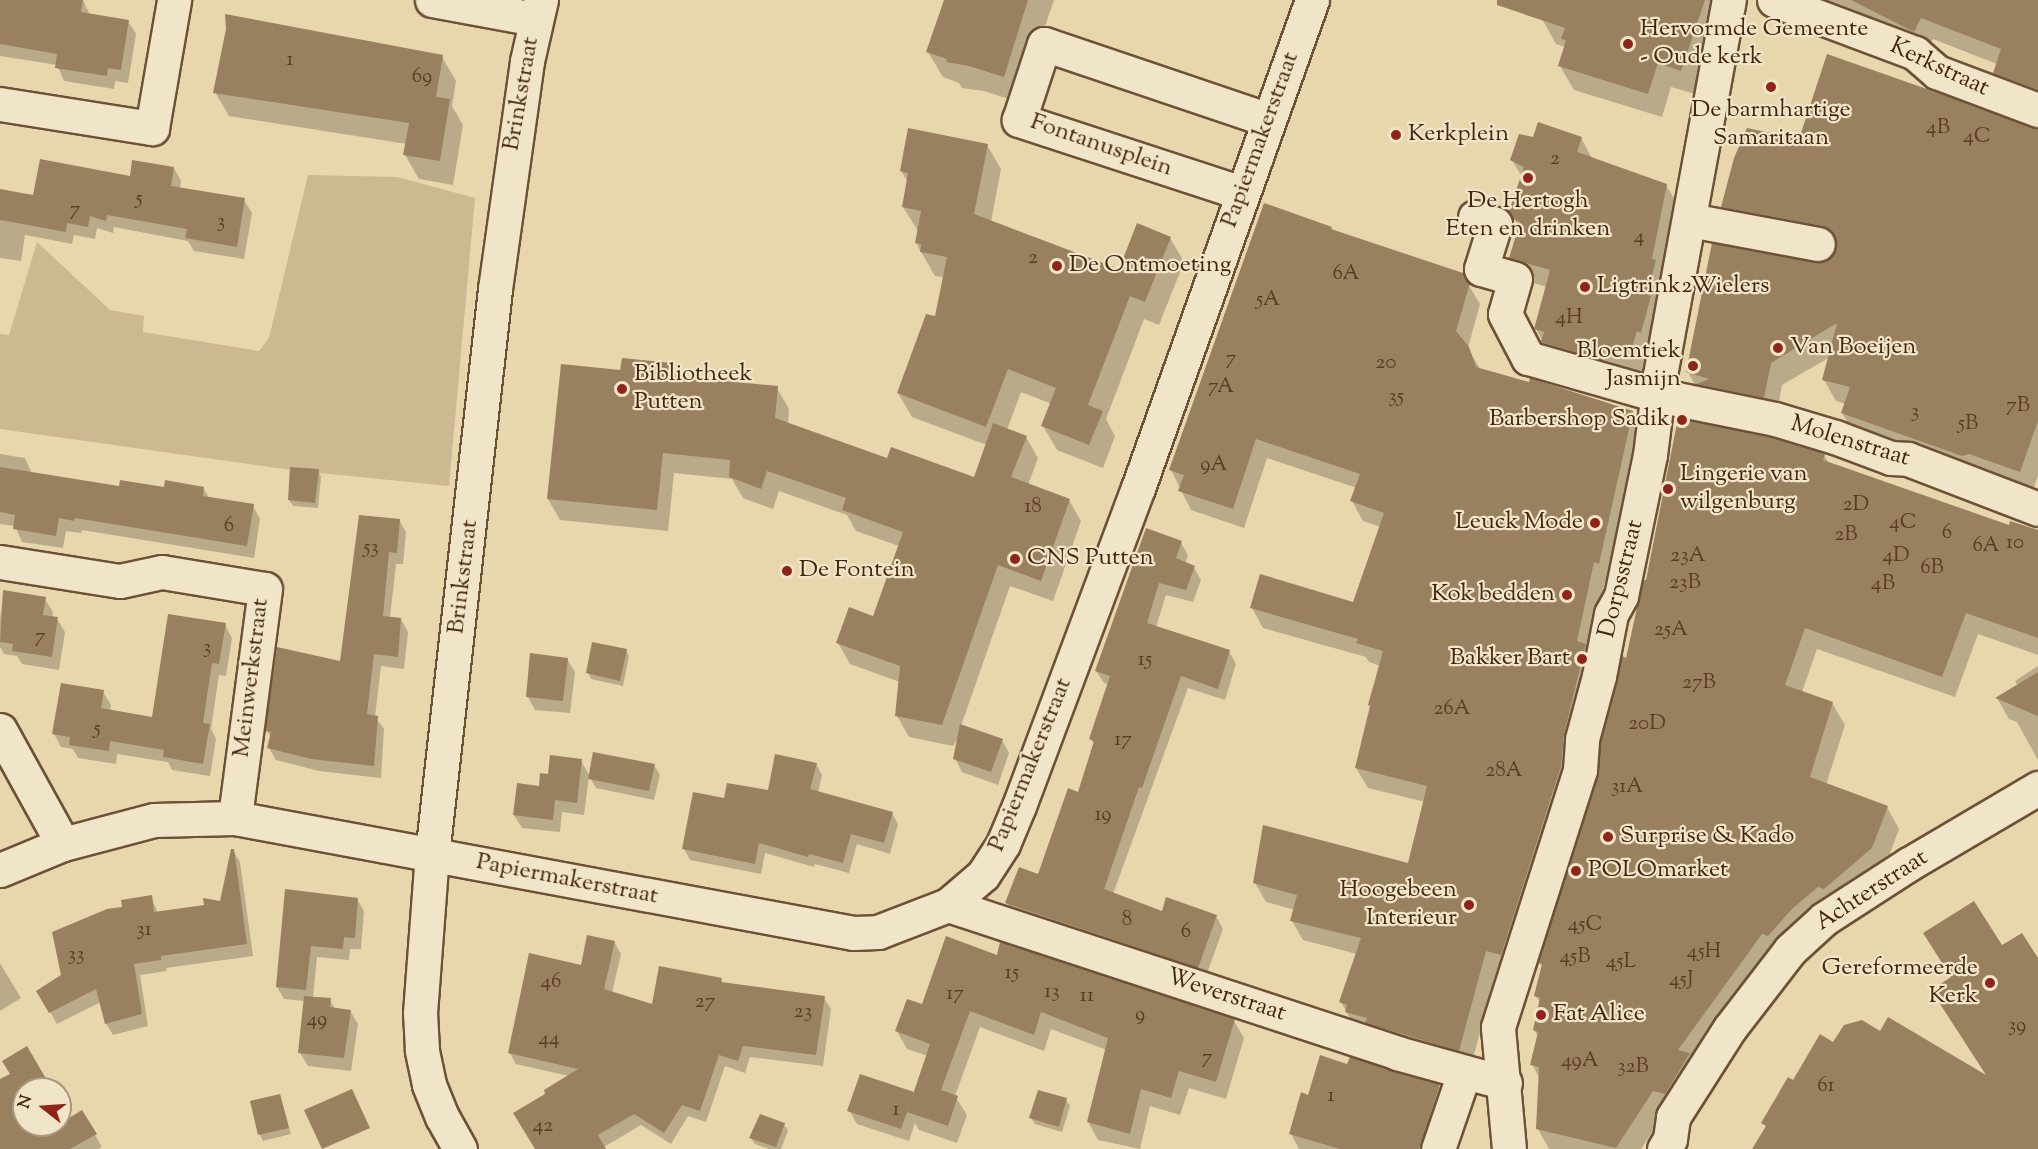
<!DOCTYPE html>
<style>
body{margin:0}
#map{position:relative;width:2038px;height:1149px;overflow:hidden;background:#e8d6ac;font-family:"Sorts Mill Goudy",serif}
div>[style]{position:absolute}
.green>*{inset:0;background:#ccb891}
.shadow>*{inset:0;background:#0003}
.building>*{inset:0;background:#998160}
.roads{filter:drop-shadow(2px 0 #6d5136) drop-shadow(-2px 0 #6d5136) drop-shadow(0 2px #6d5136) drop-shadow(0 -2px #6d5136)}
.minor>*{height:33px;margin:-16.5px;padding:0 16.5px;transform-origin:16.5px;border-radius:16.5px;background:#f0e4c9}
.dots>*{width:16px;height:16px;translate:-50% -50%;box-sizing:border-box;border:3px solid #f0e4c9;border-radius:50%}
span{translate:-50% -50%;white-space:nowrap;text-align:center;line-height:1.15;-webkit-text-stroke:4.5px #f0e4c9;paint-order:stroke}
.number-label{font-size:21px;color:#593c22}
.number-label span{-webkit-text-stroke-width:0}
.poi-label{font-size:24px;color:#44250e}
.left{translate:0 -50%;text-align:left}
.right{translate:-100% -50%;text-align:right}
.street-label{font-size:24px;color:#44250e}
.north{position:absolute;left:12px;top:1077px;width:60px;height:60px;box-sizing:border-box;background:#f0e4c9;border:2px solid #ab987e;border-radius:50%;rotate:287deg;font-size:16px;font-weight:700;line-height:24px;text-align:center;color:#44250e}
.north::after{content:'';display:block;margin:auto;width:21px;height:27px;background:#8f2418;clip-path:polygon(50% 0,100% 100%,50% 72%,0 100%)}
</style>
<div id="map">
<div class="green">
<div style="clip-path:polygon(308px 175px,397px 177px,475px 198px,449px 486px,291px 470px,0 429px,0 334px,9px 335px,37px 242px,110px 310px,144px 316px,143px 332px,259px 351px,269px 338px)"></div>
</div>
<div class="shadow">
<div style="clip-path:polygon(0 0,83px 0,90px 15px,128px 21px,136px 34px,128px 83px,115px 81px,114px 89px,64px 81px,57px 65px,0 56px)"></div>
<div style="clip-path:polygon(946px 0,1054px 0,1019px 102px,984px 91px,962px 88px,959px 83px,943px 77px,928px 52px)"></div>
<div style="clip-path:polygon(1546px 0,1726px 0,1695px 94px,1671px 87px,1662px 117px,1574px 90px,1560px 66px,1566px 47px,1556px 44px,1542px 19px)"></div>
<div style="clip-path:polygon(1823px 0,2038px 0,2038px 106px,2007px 94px,1994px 73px,1997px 64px,1933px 39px,1926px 53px)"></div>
<div style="clip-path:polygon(442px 57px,456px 81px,452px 106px,463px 125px,453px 185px,419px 179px,405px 155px,407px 144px,229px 116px,215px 92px)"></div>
<div style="clip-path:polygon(2038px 129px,2038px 476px,2032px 493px,1855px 435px,1842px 413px,1846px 404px,1836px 401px,1824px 380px,1830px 357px,1782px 385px,1776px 419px,1700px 394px,1688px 372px,1815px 264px,1824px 263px,1833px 258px,1838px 248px,1735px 228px,1722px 206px,1800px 140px)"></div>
<div style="clip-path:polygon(1581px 138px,1593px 160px,1666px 185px,1680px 208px,1642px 378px,1556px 365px,1536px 329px,1547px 287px,1524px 280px,1511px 258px,1519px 227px,1510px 211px,1522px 177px,1512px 160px,1534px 139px)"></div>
<div style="clip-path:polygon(987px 145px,1001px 169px,991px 222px,1119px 271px,1170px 238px,1184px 262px,1159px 325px,1144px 319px,1106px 419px,1115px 436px,1103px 468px,1057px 450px,1043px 426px,1052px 404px,1021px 392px,1007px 430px,1026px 437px,1038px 458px,1028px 485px,1069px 500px,1081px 521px,1053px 601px,1010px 586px,961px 726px,1002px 740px,1009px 753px,998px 785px,962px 772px,955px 758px,959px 736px,953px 746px,909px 737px,897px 716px,900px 682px,850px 664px,838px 643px,874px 617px,899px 546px,856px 531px,847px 515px,779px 491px,773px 509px,743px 498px,732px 479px,674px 473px,668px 531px,560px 520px,548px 499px,622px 372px,671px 365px,679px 378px,777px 388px,789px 409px,788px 425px,888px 460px,975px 479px,987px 445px,912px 417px,898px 393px,936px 318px,944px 277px,935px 276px,916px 243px,918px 231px,903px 207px,908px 182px,901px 171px)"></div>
<div style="clip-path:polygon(174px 168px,181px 181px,180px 189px,244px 200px,252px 213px,244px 259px,194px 251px,188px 241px,114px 227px,113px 233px,97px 228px,95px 239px,74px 235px,72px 244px,25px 235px,21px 261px,0 258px,0 190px,35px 196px)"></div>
<div style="clip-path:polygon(1331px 228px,1333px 232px,1468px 284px,1480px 304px,1468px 348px,1480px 369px,1632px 412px,1643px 432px,1610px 582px,1605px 581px,1589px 653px,1596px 665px,1512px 973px,1497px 970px,1470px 1069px,1357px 1031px,1341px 1002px,1357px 954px,1303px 940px,1292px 921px,1295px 910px,1266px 902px,1255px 883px,1409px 865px,1425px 802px,1368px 788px,1356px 768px,1381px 666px,1369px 662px,1366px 657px,1263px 628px,1252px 608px,1354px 604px,1381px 527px,1363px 521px,1352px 501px,1357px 488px,1267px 458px,1244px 528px,1191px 510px,1171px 470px)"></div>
<div style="clip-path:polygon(0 454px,25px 458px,32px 474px,120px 488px,203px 488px,210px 499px,253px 506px,260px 519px,254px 558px,82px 530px,81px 533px,66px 531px,63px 548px,22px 542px,15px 526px,0 524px)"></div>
<div style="clip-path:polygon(1824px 455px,1829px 463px,2010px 527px,2038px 532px,2038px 655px,1978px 634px,1955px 697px,1817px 649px,1802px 692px,1832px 703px,1845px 725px,1826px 785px,1887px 807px,1899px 829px,1884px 870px,1665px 1112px,1641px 1149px,1549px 1149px,1538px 1129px,1540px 1079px,1532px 1064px,1538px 1036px,1534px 1030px,1541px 1004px,1536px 996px,1543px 968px,1540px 963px,1599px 776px,1627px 660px)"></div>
<div style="clip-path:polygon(318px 471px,321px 477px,318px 508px,293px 506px,289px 500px)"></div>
<div style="clip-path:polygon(399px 520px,406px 532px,403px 564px,396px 564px,390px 618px,401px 619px,408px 632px,404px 669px,381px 666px,375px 717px,384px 729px,381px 778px,319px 771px,276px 760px,269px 748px,271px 738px,267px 731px,341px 663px)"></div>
<div style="clip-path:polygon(1181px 543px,1188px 555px,1185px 564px,1194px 568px,1201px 580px,1193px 602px,1166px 595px,1156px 627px,1229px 651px,1236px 664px,1225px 700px,1188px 688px,1113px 894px,1162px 912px,1216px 916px,1223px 929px,1205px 979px,1014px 915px,1007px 903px,1039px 876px,1079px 793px,1094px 745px,1091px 739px,1109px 685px,1104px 683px,1096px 671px)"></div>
<div style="clip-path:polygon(4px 592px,45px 599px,53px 612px,52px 618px,57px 619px,65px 632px,59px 670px,22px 664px,17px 656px,4px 654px,0 647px,0 619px)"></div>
<div style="clip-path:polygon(225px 625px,232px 638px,226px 676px,219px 675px,211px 729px,216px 739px,210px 776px,172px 770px,168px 762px,117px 754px,116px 764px,78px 758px,73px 749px,61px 747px,54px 734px,103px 692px,111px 705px,110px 711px,153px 718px)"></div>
<div style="clip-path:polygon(626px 650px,629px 656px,623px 686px,591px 679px,588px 673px)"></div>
<div style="clip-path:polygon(567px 659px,575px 672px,570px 713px,535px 710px,528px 697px)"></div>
<div style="clip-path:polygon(2038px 666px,2038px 760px,2017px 722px,2009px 719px,1997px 698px,2018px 686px,2015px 681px)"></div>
<div style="clip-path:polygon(581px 761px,590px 776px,654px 765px,660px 775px,654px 800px,596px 788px,589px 776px,584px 815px,562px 812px,560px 832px,522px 828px,514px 815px,549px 775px)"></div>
<div style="clip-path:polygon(816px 764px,822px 775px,818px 793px,892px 813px,898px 824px,890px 854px,857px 844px,849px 873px,815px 864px,814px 867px,765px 853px,761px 874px,690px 860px,684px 849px,725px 799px,769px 791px)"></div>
<div style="clip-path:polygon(233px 850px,240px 862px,253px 956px,166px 968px,167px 971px,140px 975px,148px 1026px,113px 1035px,106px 1023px,101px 1002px,57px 1024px,38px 991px,62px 976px,124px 908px,151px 897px,158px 913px,221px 903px)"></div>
<div style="clip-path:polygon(286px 890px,357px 899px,364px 911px,361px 949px,350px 949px,349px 960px,317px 957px,313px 998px,330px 1000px,335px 1009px,350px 1011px,358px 1024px,351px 1071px,308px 1066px,300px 1053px,305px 1001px,284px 999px,277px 987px)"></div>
<div style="clip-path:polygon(614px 942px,621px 954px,612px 993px,653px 1006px,721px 980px,724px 984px,824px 998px,831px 1009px,823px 1066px,750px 1057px,745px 1073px,725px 1066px,706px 1122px,688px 1116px,671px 1144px,641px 1125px,604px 1147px,605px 1149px,536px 1149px,547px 1094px,569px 1076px,516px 1064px,509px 1052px,582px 967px)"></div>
<div style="clip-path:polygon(997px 957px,1234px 1021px,1244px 1038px,1226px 1099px,1189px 1088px,1180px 1115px,1150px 1106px,1140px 1149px,1098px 1140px,1088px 1122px,1107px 1050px,1051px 1029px,1044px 1051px,980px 1027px,955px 1096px,967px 1115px,957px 1143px,919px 1130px,915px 1123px,909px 1141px,857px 1124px,849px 1110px,914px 1096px,928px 1056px,907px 1049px,897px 1031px,923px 1006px)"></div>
<div style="clip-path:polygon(0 963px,21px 998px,0 1011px)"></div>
<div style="clip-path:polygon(1348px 1065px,1439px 1086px,1449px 1102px,1433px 1149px,1299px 1149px,1291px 1134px,1309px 1096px)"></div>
<div style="clip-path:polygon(0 1082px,50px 1089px,24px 1089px,24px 1125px,60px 1125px,60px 1106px,68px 1120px,82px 1112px,102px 1147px,98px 1149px,7px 1149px,0 1146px)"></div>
<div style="clip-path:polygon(280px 1095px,291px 1134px,263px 1141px,260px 1135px)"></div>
<div style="clip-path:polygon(1066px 1100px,1070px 1106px,1062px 1132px,1035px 1124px,1031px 1118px)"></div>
<div style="clip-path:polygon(784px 1124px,788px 1131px,781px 1149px,769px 1149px,755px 1144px,751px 1138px)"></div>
</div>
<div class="building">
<div style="clip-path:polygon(0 0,83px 0,81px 12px,129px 20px,121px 70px,108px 68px,107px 76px,55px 68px,57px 54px,0 44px)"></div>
<div style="clip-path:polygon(944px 0,1028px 0,1004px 77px,969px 66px,946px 62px,947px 59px,926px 52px)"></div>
<div style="clip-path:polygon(1497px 0,1705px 0,1681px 71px,1658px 63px,1648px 94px,1558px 66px,1566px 40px,1561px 39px,1565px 28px,1497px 5px)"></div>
<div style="clip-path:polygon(1851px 0,2038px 0,2038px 90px,1993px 73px,2001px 49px,1921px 18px,1914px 32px)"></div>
<div style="clip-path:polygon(225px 14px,443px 55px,436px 97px,450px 99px,440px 161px,403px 155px,409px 123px,213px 93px,226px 29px)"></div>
<div style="clip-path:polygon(1827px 54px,2038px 128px,2038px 421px,2020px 472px,1969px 454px,1962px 456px,1841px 413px,1850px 387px,1822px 380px,1837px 323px,1771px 363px,1764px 398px,1697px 384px,1709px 379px,1686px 372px,1712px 243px,1815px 262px,1824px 262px,1832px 257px,1836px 248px,1835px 237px,1830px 229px,1822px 226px,1721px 207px,1734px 158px,1747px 128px,1799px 139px)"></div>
<div style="clip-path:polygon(1538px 122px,1582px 137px,1577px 152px,1667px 184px,1652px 259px,1656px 260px,1647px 295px,1651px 296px,1641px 333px,1637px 331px,1629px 357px,1604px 350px,1602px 360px,1541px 342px,1544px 332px,1534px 329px,1550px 270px,1509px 258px,1520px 222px,1513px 219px,1509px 211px,1524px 167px,1510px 160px,1519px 134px,1533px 137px)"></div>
<div style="clip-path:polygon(908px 128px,988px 144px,974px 214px,1119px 269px,1137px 223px,1171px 237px,1145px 302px,1130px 296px,1088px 405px,1103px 411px,1089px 445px,1041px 426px,1056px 388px,1008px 369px,986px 427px,897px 393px,926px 314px,935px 316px,947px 257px,920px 252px,921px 244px,915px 243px,921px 211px,902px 207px,908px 173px,900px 171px)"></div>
<div style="clip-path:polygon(40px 159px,130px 176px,132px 160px,174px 167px,171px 186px,245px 198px,237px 247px,185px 238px,187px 229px,107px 215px,106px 221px,90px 216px,88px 227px,67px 223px,66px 232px,0 220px,0 189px,33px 195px)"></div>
<div style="clip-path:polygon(1264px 203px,1332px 227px,1331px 229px,1463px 273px,1470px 283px,1456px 331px,1469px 347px,1476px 367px,1529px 382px,1530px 378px,1633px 411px,1599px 564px,1594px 562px,1577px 641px,1586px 644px,1564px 734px,1561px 766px,1501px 955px,1486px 951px,1459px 1051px,1365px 1023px,1367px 1018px,1345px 1012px,1347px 1005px,1339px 1002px,1361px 938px,1290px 921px,1297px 895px,1253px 883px,1263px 825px,1408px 863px,1427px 786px,1355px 768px,1370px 706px,1368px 705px,1383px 651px,1356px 643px,1358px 639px,1250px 608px,1260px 574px,1353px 602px,1384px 513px,1350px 501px,1360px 474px,1256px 439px,1233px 509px,1178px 491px,1184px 475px,1169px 470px)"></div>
<div style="clip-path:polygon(622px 358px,672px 363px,671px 376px,778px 386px,775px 418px,887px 458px,891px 447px,974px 477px,993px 423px,1027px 436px,1011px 477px,1070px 499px,1041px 581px,998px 565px,942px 725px,895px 716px,900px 666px,836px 643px,849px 607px,873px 616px,903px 532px,842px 510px,846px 498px,767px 471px,761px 489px,729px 477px,730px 460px,663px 453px,657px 510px,547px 499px,561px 364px,620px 370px)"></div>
<div style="clip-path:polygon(1678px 418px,1770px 437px,1825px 454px,1823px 460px,2009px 525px,2010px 521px,2038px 530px,2038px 638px,1966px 613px,1942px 677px,1805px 628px,1785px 685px,1833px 702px,1810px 777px,1888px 806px,1872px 848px,1824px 889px,1818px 887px,1792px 909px,1768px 936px,1762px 934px,1678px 1050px,1690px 1053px,1665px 1094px,1653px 1091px,1616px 1148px,1536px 1129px,1539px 1067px,1530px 1065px,1538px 1032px,1533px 1030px,1540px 998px,1534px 996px,1542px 964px,1538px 963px,1598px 775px,1601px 742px,1622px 656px,1626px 658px,1643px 580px,1646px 580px)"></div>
<div style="clip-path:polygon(0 467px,119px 486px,120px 480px,164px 487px,165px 480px,204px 487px,203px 496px,254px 504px,247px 546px,75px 518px,74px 521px,59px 518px,56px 536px,13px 529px,15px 515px,0 512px)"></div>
<div style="clip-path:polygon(290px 467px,319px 469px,315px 503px,288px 500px)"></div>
<div style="clip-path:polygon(359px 515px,400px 519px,397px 553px,389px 552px,383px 616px,401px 618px,398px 657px,374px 654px,367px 714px,378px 716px,374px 766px,311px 759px,267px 748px,271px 732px,265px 731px,277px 647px,340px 661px)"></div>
<div style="clip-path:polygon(1146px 528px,1182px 541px,1176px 558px,1195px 566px,1186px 590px,1159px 583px,1147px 623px,1230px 650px,1218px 689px,1181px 676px,1142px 788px,1139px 787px,1104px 889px,1162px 911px,1166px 897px,1217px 915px,1198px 968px,1005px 903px,1019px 867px,1038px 874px,1068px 788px,1078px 792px,1094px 741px,1089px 739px,1110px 676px,1095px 671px)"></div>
<div style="clip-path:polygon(3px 590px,46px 597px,43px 615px,58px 617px,52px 657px,12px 651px,13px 644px,0 642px)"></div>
<div style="clip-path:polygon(168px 614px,226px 623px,219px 664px,212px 663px,203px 723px,210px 724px,203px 764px,163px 757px,164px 750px,110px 741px,109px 751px,69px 745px,70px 737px,52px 734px,61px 683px,104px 690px,101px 708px,152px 717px)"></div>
<div style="clip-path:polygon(592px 642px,627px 649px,620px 681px,586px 673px)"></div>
<div style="clip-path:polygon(530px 653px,568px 658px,563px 701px,526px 697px)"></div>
<div style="clip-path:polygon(2038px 672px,2038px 716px,1995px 698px)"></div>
<div style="clip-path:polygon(960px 724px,1003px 739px,991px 772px,953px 759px)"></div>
<div style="clip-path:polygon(593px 752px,655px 764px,649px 791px,588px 779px)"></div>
<div style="clip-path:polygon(775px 754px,817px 763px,810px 789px,893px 812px,884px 843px,851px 834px,843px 863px,809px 854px,808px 857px,759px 843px,755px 864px,682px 849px,693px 792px,724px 798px,727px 783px,768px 790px)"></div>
<div style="clip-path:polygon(550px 755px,582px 759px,577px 803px,555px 800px,553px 820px,513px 815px,517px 783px,539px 786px,540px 773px,548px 774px)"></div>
<div style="clip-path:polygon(231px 849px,234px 849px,247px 944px,161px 956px,161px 960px,134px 964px,142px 1014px,105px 1024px,96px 989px,49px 1013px,36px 991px,61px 975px,52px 932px,107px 909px,122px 907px,121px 900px,152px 895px,154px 912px,204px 905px,203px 898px,220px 901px)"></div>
<div style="clip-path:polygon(285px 889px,358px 898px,355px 938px,344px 937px,343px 949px,311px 946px,306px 990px,276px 987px)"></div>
<div style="clip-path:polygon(1974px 901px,2002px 945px,2022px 933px,2038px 958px,2038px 1149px,1752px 1149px,1766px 1126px,1761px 1123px,1788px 1077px,1793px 1080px,1820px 1034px,1833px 1042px,1844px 1025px,1862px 1020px,1880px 1031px,1888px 1017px,1986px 1075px,1931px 990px,1951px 977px,1923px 933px)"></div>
<div style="clip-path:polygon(587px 935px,615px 941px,604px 989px,652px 1004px,659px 966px,722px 978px,721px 982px,825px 996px,816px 1055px,743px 1046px,738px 1061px,719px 1055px,700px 1111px,682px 1105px,664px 1133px,634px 1114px,598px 1135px,606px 1149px,535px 1149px,513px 1113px,545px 1094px,544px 1090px,578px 1069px,508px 1053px,529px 953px,581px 965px)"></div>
<div style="clip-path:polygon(946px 936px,997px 955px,1000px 942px,1235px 1019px,1216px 1082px,1179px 1071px,1171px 1098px,1141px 1089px,1130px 1134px,1087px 1122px,1108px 1038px,1041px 1012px,1034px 1035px,970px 1011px,941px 1090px,958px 1096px,948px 1126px,907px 1112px,930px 1044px,895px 1031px,907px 999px,922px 1004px)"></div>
<div style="clip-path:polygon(304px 996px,331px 998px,330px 1007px,351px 1010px,344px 1058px,298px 1053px)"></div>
<div style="clip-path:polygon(27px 1046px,52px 1089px,24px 1089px,24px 1125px,60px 1125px,60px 1103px,69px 1118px,82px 1110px,97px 1134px,70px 1149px,0 1149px,0 1079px,10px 1074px,2px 1061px)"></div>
<div style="clip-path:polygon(1320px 1055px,1347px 1064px,1350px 1057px,1440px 1084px,1419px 1149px,1340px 1149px,1289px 1134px,1301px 1092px,1308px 1095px)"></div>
<div style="clip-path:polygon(860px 1074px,914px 1092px,901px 1129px,847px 1111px)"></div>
<div style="clip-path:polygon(352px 1089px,370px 1128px,322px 1149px,304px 1110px)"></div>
<div style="clip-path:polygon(1038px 1090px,1067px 1098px,1059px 1127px,1029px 1118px)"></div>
<div style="clip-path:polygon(280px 1094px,289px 1128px,258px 1135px,250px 1101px)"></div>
<div style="clip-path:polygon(760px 1114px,785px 1123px,776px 1147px,749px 1138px)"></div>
</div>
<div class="roads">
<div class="minor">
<div style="left:432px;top:0;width:105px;rotate:10.5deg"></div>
<div style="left:1774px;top:0;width:151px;rotate:20.6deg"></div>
<div style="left:1915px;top:53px;width:29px;rotate:41deg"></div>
<div style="left:1937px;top:72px;width:108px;rotate:20.6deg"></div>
<div style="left:0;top:104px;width:154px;rotate:9deg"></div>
<div style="left:152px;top:128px;width:130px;rotate:-80.2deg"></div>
<div style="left:1242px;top:193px;width:235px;rotate:-161.9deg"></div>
<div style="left:1019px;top:120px;width:80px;rotate:-71.8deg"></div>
<div style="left:1044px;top:44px;width:237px;rotate:18.7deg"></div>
<div style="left:1475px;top:217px;width:21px;rotate:19deg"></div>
<div style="left:1495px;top:224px;width:47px;rotate:107.3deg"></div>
<div style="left:1481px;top:269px;width:35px;rotate:16deg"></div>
<div style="left:1515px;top:279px;width:36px;rotate:106deg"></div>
<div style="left:1505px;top:314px;width:50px;rotate:62.4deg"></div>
<div style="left:1528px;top:358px;width:134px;rotate:16deg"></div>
<div style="left:1657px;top:395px;width:120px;rotate:11.5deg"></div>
<div style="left:1775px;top:419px;width:63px;rotate:16.7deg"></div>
<div style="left:1835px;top:437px;width:60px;rotate:20.6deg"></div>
<div style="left:1891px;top:458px;width:17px;rotate:3deg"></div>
<div style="left:1908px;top:459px;width:139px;rotate:21deg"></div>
<div style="left:1690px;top:220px;width:130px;rotate:10.6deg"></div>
<div style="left:0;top:562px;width:121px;rotate:9deg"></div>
<div style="left:120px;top:581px;width:43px;rotate:-12.1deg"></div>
<div style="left:162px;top:572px;width:104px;rotate:9.4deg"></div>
<div style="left:265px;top:589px;width:231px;rotate:97.5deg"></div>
<div style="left:0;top:730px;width:130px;rotate:61.1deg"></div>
<div style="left:0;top:870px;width:68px;rotate:-22.4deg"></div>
<div style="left:63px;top:844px;width:94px;rotate:-14.8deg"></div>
<div style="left:154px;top:820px;width:81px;rotate:-1.4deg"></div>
<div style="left:235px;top:818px;width:629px;rotate:10.54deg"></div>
<div style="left:853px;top:933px;width:25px;rotate:-2deg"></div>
<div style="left:878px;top:932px;width:75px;rotate:-21.1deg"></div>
<div style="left:948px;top:905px;width:46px;rotate:-40.6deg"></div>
<div style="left:983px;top:875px;width:37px;rotate:-57deg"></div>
<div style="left:1003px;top:844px;width:41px;rotate:-67.2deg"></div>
<div style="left:1019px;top:806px;width:340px;rotate:-69.5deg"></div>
<div style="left:1138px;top:488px;width:518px;rotate:-70.38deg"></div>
<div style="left:948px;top:905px;width:473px;rotate:18.2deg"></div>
<div style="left:1397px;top:1053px;width:112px;rotate:15.5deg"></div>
<div style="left:460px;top:1149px;width:37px;rotate:-119deg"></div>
<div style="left:442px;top:1117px;width:35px;rotate:-112deg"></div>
<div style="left:429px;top:1084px;width:35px;rotate:-102deg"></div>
<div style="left:422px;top:1050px;width:37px;rotate:-93deg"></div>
<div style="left:420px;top:1013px;width:158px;rotate:-85.7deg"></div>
<div style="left:432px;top:855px;width:569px;rotate:-83.65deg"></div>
<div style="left:495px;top:289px;width:230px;rotate:-82deg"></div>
<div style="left:527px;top:61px;width:63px;rotate:-77.1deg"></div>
<div style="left:1438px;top:1149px;width:80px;rotate:-71.1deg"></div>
<div style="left:1509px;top:1149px;width:122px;rotate:-95.2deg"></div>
<div style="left:1498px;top:1027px;width:270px;rotate:-72.3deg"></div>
<div style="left:1580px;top:770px;width:31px;rotate:-86deg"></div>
<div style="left:1582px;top:739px;width:65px;rotate:-74.9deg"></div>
<div style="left:1599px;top:676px;width:63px;rotate:-79deg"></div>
<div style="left:1611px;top:614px;width:21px;rotate:-61deg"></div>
<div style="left:1621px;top:596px;width:144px;rotate:-78.4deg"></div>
<div style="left:1650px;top:455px;width:81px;rotate:-82.9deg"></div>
<div style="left:1660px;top:375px;width:381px;rotate:-79.6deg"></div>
<div style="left:1664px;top:1149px;width:12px;rotate:-59deg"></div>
<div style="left:1670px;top:1139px;width:22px;rotate:-82deg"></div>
<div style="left:1673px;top:1117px;width:106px;rotate:-57.4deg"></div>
<div style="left:1730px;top:1028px;width:98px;rotate:-52.4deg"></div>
<div style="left:1790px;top:950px;width:46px;rotate:-42.4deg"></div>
<div style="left:1824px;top:919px;width:101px;rotate:-32.9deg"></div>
<div style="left:1909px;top:864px;width:150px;rotate:-30.5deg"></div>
</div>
</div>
<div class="dots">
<div style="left:1628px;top:44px;background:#8f2418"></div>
<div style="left:1771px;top:87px;background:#8f2418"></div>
<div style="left:1396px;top:135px;background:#8f2418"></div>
<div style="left:1528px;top:178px;background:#8f2418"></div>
<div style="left:1057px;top:266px;background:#8f2418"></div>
<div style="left:1585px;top:287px;background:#8f2418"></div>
<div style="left:1778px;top:348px;background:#8f2418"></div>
<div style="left:1693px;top:366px;background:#8f2418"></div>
<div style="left:622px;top:389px;background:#8f2418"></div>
<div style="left:1682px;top:420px;background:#8f2418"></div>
<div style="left:1668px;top:489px;background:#8f2418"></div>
<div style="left:1595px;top:523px;background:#8f2418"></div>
<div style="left:1015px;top:559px;background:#8f2418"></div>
<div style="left:787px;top:571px;background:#8f2418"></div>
<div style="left:1567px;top:595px;background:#8f2418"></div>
<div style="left:1582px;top:659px;background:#8f2418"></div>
<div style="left:1608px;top:837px;background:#8f2418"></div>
<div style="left:1576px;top:871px;background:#8f2418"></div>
<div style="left:1469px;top:905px;background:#8f2418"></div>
<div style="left:1990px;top:983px;background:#8f2418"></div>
<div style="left:1541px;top:1015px;background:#8f2418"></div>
</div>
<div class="number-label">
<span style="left:290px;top:60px">1</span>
<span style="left:422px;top:77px">69</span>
<span style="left:1938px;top:128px">4B</span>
<span style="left:1977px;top:137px">4C</span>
<span style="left:1555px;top:159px">2</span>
<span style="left:139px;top:199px">5</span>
<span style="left:75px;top:210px">7</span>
<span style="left:221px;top:222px">3</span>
<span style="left:1639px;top:237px">4</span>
<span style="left:1033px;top:258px">2</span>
<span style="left:1346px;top:274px">6A</span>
<span style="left:1268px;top:300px">5A</span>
<span style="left:1569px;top:318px">4H</span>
<span style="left:1231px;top:359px">7</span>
<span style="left:1386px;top:363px">20</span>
<span style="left:1221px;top:387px">7A</span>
<span style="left:1396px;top:397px">35</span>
<span style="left:2018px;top:406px">7B</span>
<span style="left:1915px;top:412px">3</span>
<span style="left:1968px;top:424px">5B</span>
<span style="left:1214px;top:465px">9A</span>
<span style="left:1856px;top:505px">2D</span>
<span style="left:1033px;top:507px">18</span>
<span style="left:1903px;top:523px">4C</span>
<span style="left:229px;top:526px">6</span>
<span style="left:1947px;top:533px">6</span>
<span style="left:1846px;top:535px">2B</span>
<span style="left:2015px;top:543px">10</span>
<span style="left:1986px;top:546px">6A</span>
<span style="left:371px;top:548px">53</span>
<span style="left:1688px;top:556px">23A</span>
<span style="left:1896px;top:556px">4D</span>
<span style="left:1932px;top:568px">6B</span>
<span style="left:1685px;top:583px">23B</span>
<span style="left:1883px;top:584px">4B</span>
<span style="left:1671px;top:630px">25A</span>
<span style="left:40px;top:637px">7</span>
<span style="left:207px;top:648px">3</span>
<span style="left:1145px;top:660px">15</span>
<span style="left:1699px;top:683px">27B</span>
<span style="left:1452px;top:709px">26A</span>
<span style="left:1647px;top:724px">20D</span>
<span style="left:97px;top:729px">5</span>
<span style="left:1123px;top:740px">17</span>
<span style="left:1504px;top:771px">28A</span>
<span style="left:1627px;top:787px">31A</span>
<span style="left:1103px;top:815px">19</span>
<span style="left:1127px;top:920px">8</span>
<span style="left:1585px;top:925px">45C</span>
<span style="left:144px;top:930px">31</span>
<span style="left:1186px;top:932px">6</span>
<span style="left:1704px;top:952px">45H</span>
<span style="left:76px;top:955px">33</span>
<span style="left:1575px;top:957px">45B</span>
<span style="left:1621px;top:962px">45L</span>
<span style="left:1012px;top:973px">15</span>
<span style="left:1681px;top:980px">45J</span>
<span style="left:551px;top:982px">46</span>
<span style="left:1052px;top:992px">13</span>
<span style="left:955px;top:994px">17</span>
<span style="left:1087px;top:996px">11</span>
<span style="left:705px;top:1002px">27</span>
<span style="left:803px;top:1012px">23</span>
<span style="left:1140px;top:1015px">9</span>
<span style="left:317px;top:1020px">49</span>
<span style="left:2017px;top:1026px">39</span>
<span style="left:549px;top:1039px">44</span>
<span style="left:1207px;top:1058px">7</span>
<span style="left:1580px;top:1061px">49A</span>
<span style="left:1633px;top:1067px">32B</span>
<span style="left:1826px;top:1086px">61</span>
<span style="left:1331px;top:1096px">1</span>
<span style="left:896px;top:1110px">1</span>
<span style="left:543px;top:1126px">42</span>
</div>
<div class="poi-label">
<span class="left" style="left:1640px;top:44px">Hervormde Gemeente<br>- Oude kerk</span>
<span style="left:1771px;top:125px">De barmhartige<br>Samaritaan</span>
<span class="left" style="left:1408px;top:135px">Kerkplein</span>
<span style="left:1528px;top:216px">De Hertogh<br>Eten en drinken</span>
<span class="left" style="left:1069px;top:266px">De Ontmoeting</span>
<span class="left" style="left:1597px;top:287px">Ligtrink2Wielers</span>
<span class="left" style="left:1790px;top:348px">Van Boeijen</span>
<span class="right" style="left:1681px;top:366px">Bloemtiek<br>Jasmijn</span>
<span class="left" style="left:634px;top:389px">Bibliotheek<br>Putten</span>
<span class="right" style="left:1670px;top:420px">Barbershop Sadik</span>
<span class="left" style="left:1680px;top:489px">Lingerie van<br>wilgenburg</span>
<span class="right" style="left:1583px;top:523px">Leuck Mode</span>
<span class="left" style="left:1027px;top:559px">CNS Putten</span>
<span class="left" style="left:799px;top:571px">De Fontein</span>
<span class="right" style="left:1555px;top:595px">Kok bedden</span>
<span class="right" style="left:1570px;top:659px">Bakker Bart</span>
<span class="left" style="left:1620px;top:837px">Surprise &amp; Kado</span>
<span class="left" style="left:1588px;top:871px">POLOmarket</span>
<span class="right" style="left:1457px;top:905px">Hoogebeen<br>Interieur</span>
<span class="right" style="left:1978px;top:983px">Gereformeerde<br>Kerk</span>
<span class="left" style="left:1553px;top:1015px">Fat Alice</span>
</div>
<div class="street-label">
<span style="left:1939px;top:68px;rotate:25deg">Kerkstraat</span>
<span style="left:522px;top:94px;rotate:-80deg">Brinkstraat</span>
<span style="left:1261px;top:140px;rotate:-70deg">Papiermakerstraat</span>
<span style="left:1101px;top:146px;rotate:19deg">Fontanusplein</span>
<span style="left:1850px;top:442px;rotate:17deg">Molenstraat</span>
<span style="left:464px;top:577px;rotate:-83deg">Brinkstraat</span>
<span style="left:1622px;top:579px;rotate:-76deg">Dorpsstraat</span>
<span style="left:252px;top:678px;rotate:-83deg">Meinwerkstraat</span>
<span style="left:1031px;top:765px;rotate:-68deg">Papiermakerstraat</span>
<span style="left:567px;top:880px;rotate:11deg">Papiermakerstraat</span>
<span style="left:1872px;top:891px;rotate:-33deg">Achterstraat</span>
<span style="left:1226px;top:996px;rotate:18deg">Weverstraat</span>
</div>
<div class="north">N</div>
</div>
